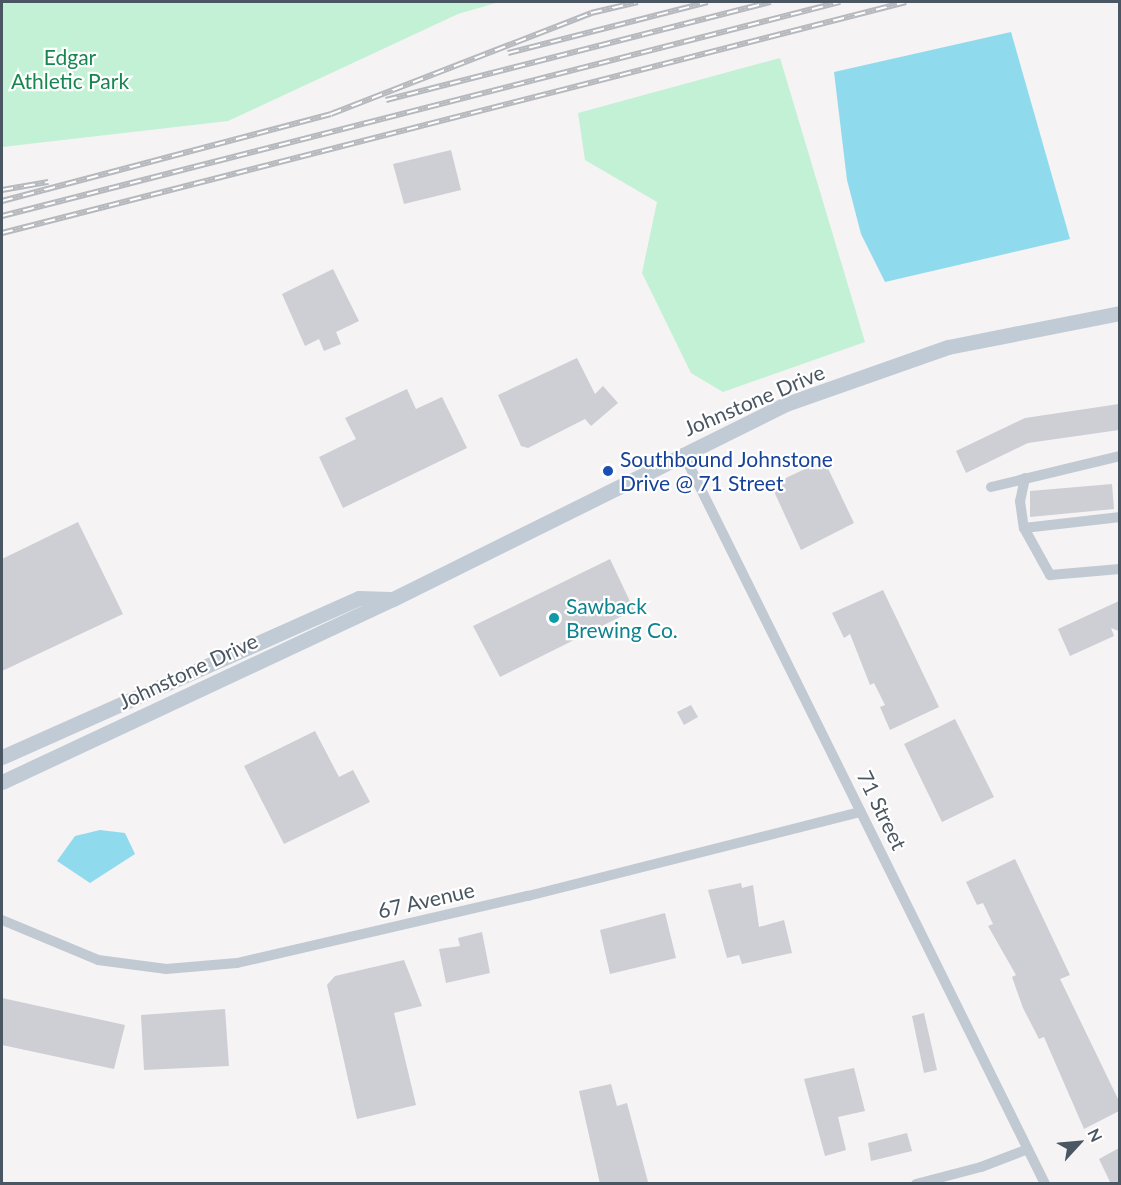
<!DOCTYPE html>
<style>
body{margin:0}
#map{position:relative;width:1121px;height:1185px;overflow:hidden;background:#f5f3f3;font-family:Lato,sans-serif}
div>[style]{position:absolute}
.green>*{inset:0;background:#c3f1d5}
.water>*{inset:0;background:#90daee}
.building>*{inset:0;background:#cdcfd5}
.street>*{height:10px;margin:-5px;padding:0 5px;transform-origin:5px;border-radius:5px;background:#c1cad2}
.secondary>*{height:15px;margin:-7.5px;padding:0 7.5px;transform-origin:7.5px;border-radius:7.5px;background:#c1cbd6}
.rail>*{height:6px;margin-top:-3px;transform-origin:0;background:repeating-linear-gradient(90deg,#fff 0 11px,#b5b8bd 0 22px);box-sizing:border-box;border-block:2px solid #b5b8bd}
.dots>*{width:16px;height:16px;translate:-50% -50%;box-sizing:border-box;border:3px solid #fff;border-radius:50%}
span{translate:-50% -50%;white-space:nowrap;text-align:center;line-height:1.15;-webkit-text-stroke:4.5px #fff;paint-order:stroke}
.park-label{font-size:21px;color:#17864f}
.street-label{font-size:21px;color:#4a5661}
.transit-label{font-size:21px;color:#164399}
.left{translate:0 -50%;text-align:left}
.culture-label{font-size:21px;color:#0d838f}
.frame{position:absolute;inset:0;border:3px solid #4a5661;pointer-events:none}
.north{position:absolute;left:1049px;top:1113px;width:60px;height:60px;-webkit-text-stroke:4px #fff;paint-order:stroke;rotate:64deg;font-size:16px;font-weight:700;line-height:24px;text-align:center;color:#4a5661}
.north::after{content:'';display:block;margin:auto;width:21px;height:27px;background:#4a5661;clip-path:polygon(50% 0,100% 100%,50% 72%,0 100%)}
</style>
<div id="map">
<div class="green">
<div style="clip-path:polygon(2px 2px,499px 2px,458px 14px,228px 121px,2px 147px)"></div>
<div style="clip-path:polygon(780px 58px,865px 342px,723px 392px,691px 373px,642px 273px,657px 202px,585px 160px,578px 113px)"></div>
</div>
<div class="water">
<div style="clip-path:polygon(1011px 32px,1070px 239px,885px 282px,861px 234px,847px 180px,834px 72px)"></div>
<div style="clip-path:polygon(100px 830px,125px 833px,135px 854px,90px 883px,57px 861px,75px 836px)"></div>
</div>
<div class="building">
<div style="clip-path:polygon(451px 150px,461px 190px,404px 204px,393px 164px)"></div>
<div style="clip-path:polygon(333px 269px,359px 321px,336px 332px,341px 344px,324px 351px,319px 339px,305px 346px,282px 294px)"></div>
<div style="clip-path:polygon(577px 358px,595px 394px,603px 386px,618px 403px,591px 426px,585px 419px,528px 448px,521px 446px,498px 395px)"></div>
<div style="clip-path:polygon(407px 389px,416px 409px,442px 397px,467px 448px,343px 508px,319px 457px,356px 439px,345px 418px)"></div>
<div style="clip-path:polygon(1119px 404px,1119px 430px,1028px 443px,966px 473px,956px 451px,1025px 418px)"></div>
<div style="clip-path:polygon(824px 460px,854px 523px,801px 550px,771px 485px)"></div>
<div style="clip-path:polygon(1112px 484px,1114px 509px,1030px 517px,1030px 491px)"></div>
<div style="clip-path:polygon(78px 522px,123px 614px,2px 671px,2px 559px)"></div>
<div style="clip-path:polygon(610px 559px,634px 610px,500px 677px,473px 626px)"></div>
<div style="clip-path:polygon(883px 590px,939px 707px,890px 730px,880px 707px,885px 705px,874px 683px,870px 685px,850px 634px,844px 638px,832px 613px)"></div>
<div style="clip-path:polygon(1119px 601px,1119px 631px,1111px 628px,1114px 636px,1070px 656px,1058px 629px)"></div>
<div style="clip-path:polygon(691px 705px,698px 717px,684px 725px,677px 712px)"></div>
<div style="clip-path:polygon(955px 719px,994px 797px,942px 822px,904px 744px)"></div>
<div style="clip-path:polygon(315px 731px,339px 777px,353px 770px,370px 802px,284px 844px,244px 766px)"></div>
<div style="clip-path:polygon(1015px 859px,1070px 975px,1060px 979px,1119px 1101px,1119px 1111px,1084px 1129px,1044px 1037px,1039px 1039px,1023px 1008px,1012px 977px,1016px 975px,988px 926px,993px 924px,983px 903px,977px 905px,966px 882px)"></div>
<div style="clip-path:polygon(741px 883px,742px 888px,753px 885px,759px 927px,784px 920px,792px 953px,742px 964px,739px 955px,727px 958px,708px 890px)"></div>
<div style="clip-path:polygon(665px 913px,676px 958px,610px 974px,600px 930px)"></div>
<div style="clip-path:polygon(482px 932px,490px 973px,446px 983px,439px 949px,460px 946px,458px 938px)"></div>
<div style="clip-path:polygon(404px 960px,422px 1006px,394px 1013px,416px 1105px,357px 1119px,327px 985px,335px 976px)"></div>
<div style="clip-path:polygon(2px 998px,125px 1025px,114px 1069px,2px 1045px)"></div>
<div style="clip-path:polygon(225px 1009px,229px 1066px,144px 1070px,141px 1015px)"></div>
<div style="clip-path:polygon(924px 1013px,937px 1070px,924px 1073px,912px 1016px)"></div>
<div style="clip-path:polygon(854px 1068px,865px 1111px,838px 1117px,846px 1150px,825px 1156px,804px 1079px)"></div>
<div style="clip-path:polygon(611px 1084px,617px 1106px,627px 1103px,648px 1182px,600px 1184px,579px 1091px)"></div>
<div style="clip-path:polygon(907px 1133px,912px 1151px,871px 1161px,868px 1143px)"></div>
<div style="clip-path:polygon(1119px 1148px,1119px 1184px,1111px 1184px,1099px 1159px)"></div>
</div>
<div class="street">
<div style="left:683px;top:453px;width:816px;rotate:63.65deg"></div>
<div style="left:1025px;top:478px;width:24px;rotate:102deg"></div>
<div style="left:1020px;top:501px;width:27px;rotate:82deg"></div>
<div style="left:1024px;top:528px;width:54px;rotate:61deg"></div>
<div style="left:1050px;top:575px;width:70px;rotate:-4.9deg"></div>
<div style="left:991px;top:487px;width:133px;rotate:-13.5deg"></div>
<div style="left:1024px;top:528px;width:97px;rotate:-6.5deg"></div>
<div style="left:2px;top:920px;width:104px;rotate:22.6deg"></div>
<div style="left:98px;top:960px;width:69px;rotate:7.5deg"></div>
<div style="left:166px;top:969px;width:71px;rotate:-4.8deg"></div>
<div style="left:237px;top:963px;width:299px;rotate:-13deg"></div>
<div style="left:528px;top:896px;width:343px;rotate:-14.2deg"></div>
<div style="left:916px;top:1184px;width:67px;rotate:-14.7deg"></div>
<div style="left:981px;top:1167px;width:50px;rotate:-21deg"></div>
</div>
<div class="secondary">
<div style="left:2px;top:757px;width:391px;rotate:-24deg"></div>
<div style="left:359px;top:598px;width:31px;rotate:2deg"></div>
<div style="left:2px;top:782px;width:432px;rotate:-25.1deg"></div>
<div style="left:393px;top:599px;width:439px;rotate:-26.4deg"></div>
<div style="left:786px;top:404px;width:172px;rotate:-19.4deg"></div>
<div style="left:948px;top:347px;width:175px;rotate:-11.2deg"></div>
</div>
<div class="rail">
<div style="left:508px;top:53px;width:206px;rotate:-14.3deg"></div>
<div style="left:386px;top:100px;width:397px;rotate:-14.3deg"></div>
<div style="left:2px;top:190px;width:47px;rotate:-9.9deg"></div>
<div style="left:2px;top:201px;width:340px;rotate:-14.8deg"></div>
<div style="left:331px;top:114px;width:279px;rotate:-21.2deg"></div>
<div style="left:591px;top:13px;width:48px;rotate:-13.2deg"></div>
<div style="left:2px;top:216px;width:865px;rotate:-14.33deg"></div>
<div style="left:2px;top:233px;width:933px;rotate:-14.33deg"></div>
</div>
<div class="dots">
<div style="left:608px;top:471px;background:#1a4fb4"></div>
<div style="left:554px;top:618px;background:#0f9aa8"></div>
</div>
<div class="park-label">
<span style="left:70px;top:69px">Edgar<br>Athletic Park</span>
</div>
<div class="street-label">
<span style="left:754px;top:400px;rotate:-23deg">Johnstone Drive</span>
<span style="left:188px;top:671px;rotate:-25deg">Johnstone Drive</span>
<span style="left:882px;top:810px;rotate:64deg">71 Street</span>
<span style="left:426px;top:900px;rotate:-13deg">67 Avenue</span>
</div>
<div class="transit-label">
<span class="left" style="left:620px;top:471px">Southbound Johnstone<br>Drive @ 71 Street</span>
</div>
<div class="culture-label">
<span class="left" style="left:566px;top:618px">Sawback<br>Brewing Co.</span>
</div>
<div class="frame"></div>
<div class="north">N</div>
</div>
